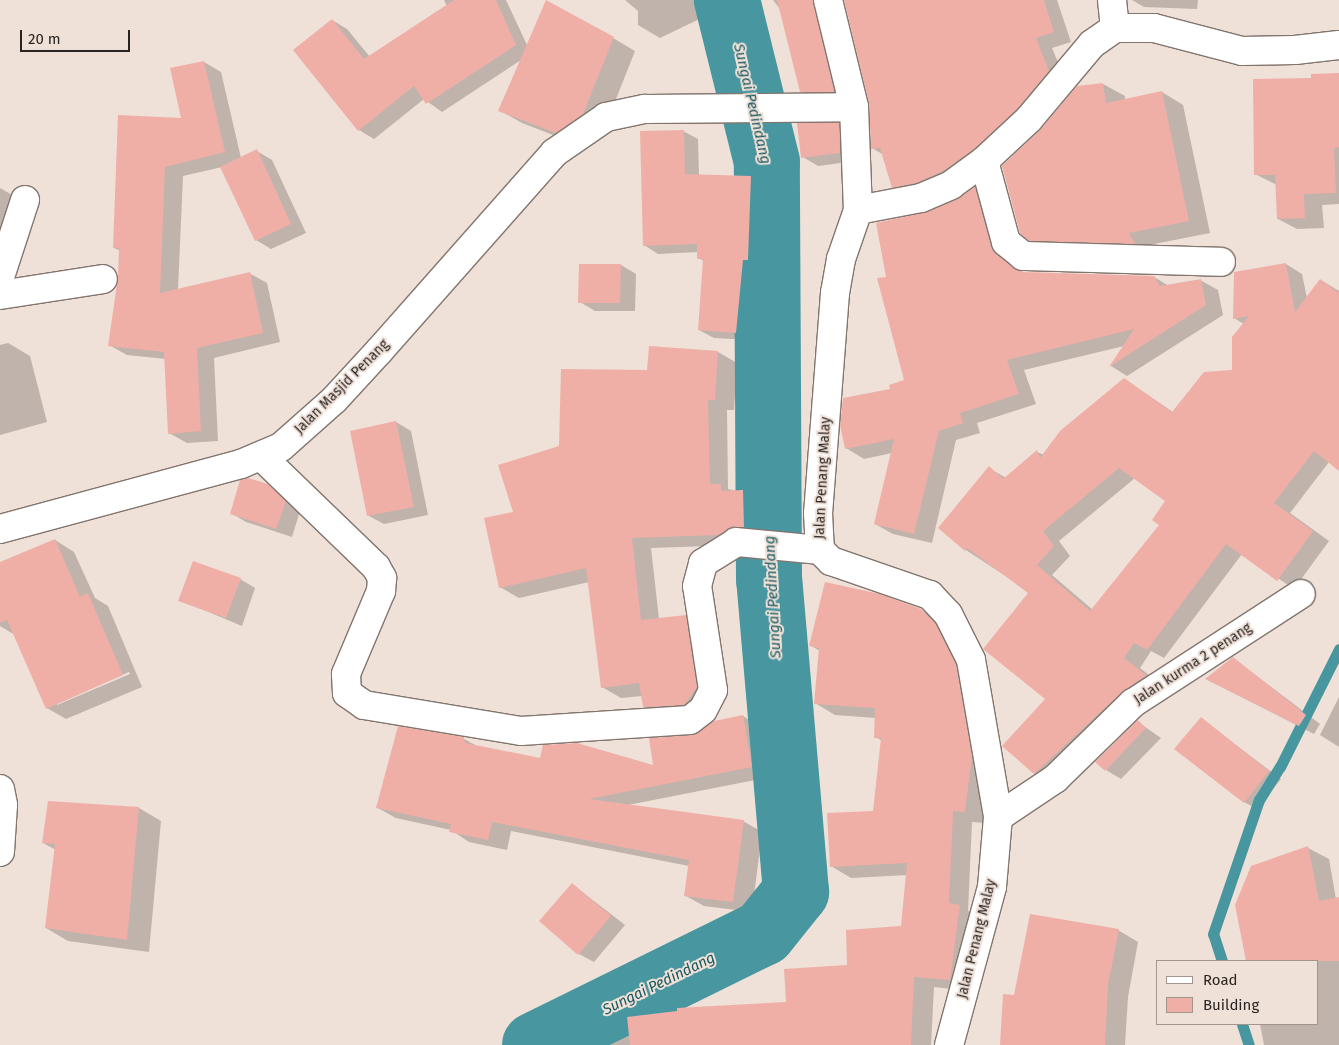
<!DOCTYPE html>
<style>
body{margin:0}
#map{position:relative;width:1339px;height:1045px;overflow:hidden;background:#efe0d8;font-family:"Fira Sans",sans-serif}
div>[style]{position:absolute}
.shadow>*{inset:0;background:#0003}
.stream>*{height:11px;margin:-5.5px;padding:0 5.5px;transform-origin:5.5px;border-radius:5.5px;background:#48969f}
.river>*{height:66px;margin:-33px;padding:0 33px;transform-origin:33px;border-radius:33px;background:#48969f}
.building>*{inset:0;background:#efafa7}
.roads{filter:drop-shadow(1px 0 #82756e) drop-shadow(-1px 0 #82756e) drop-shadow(0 1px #82756e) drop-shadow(0 -1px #82756e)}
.minor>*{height:28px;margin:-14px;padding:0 14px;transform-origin:14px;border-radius:14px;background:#fff}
span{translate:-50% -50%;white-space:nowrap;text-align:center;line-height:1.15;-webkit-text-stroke:4px #efe0d8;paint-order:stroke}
.street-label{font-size:14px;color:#292421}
.water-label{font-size:15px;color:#16585f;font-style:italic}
.legend{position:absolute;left:1156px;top:960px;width:162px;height:65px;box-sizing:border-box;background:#efe0d8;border:1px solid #a0958f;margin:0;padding:6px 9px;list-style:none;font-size:15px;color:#292421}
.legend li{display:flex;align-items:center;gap:10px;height:25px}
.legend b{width:25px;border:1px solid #a0958f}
.scale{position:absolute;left:20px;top:30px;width:110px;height:22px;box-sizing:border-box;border:2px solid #292421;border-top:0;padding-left:6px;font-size:15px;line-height:18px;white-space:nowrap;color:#292421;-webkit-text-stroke:4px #efe0d8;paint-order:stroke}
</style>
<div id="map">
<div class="shadow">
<div style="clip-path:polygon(444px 0,506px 0,527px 45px,613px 38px,635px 51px,605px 127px,579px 145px,522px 123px,499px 110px,521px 60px,442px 112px,424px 99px,374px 139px,359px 130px,332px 20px,347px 29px,370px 57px,447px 6px)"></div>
<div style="clip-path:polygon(625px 0,709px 0,714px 12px,660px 38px,638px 25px,638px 11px)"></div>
<div style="clip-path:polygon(773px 0,836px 0,851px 101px,819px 101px,801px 91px,780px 9px)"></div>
<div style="clip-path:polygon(845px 0,1057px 0,1071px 42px,1052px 48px,1066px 81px,961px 181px,910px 197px,893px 187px,884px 155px,872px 148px,870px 103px)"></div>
<div style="clip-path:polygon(1132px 0,1198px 0,1197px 9px,1144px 7px)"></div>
<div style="clip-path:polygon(204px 62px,221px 72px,241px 158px,257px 151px,272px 160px,306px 233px,271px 249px,256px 240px,222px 167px,183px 176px,178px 290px,249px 273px,267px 283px,280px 342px,214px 358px,218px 441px,187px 443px,169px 433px,166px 359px,127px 355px,109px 345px,120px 277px,121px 251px,114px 248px,183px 119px)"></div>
<div style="clip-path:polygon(1339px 74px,1339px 204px,1322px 205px,1324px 228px,1297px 229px,1278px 219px,1277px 185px,1255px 174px,1312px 80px)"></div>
<div style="clip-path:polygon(1103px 84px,1125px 96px,1125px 100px,1162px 92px,1183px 105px,1210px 233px,1149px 245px,1155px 255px,1052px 252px,1030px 240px,1042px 130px,1078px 87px)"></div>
<div style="clip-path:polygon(839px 124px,854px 133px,855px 161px,818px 166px,803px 157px)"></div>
<div style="clip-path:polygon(683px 131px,698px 139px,699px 175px,751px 177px,765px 185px,762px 268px,757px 267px,750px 340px,714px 338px,699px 330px,704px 261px,698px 258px,698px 252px,658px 254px,644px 245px)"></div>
<div style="clip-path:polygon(0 188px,33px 207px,0 297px)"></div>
<div style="clip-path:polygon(975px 188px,992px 198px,1009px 258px,1024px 273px,1154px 277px,1169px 286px,1200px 280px,1218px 290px,1223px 315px,1127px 376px,1111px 366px,1124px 346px,1024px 370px,1036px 404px,977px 423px,980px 433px,956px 440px,932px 543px,893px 534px,875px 524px,892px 453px,864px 459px,846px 448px,892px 390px,906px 381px,888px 278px,927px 214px,958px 200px)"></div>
<div style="clip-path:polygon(evenodd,1286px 264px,1302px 274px,1307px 298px,1321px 280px,1339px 291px,1339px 470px,1329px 462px,1290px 513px,1329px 541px,1294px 589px,1242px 554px,1164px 658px,1151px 651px,1140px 668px,1162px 685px,1051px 783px,1034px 773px,1047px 699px,1030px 592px,966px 550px,940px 528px,989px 468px,1006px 478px,1037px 452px,1044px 455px,1124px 379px,1173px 412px,1233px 371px,1244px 324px,1234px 318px,1286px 264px,1135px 478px,1166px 500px,1161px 524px,1093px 610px,1052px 575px,1070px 556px,1059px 541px,1135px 478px)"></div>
<div style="clip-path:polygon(621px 265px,636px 274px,635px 311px,595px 311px,580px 302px)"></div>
<div style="clip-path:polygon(8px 343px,30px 356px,47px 422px,0 435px,0 345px)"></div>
<div style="clip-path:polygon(650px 347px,718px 352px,737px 363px,734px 410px,727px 410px,728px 489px,742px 492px,761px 503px,762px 537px,738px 545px,651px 548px,659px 619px,685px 616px,705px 627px,716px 699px,663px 718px,644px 707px,642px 696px,621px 698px,602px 687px,589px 582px,519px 598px,500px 587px,514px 512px,560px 447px,648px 371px)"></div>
<div style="clip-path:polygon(396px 422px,411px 431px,428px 515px,384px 524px,369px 516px)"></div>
<div style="clip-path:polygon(268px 486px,283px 495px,300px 511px,292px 537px,246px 522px,231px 513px)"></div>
<div style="clip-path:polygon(evenodd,55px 540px,74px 552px,95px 598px,108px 606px,142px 687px,66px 719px,47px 708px,15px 635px,0 626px,0 564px,55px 540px,129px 672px,130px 674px,57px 705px,57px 703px,129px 672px)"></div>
<div style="clip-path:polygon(240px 579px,255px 588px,242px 626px,180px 600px)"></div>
<div style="clip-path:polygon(921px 610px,941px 622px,955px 636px,985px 823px,972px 822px,968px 911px,980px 917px,970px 991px,934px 987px,931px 1045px,587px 1045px,586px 1038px,630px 1033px,787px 1003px,849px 966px,902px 927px,907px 875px,851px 878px,831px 866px,874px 812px,882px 741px,876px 737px,876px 718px,835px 715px,815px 703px,820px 651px,810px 645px)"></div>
<div style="clip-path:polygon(1233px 658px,1320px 724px,1314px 734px,1222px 687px)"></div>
<div style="clip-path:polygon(1339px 697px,1339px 747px,1320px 735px)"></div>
<div style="clip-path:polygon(743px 716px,761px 727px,770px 777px,628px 805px,743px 821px,762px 832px,752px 912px,704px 906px,686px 896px,689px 866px,511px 831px,507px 850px,469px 842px,451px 830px,396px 818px,378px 808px,464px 739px,477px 746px,541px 760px,655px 767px,692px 737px)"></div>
<div style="clip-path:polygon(1201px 719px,1281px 779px,1257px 809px,1244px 802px)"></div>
<div style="clip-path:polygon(1138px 722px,1161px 738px,1121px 779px,1106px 770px)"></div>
<div style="clip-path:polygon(49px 802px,139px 808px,161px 821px,149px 952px,68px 941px,46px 928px,56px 850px,43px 843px)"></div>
<div style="clip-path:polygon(1308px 848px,1329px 859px,1336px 899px,1339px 898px,1339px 1045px,1264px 1045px,1260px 1024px,1318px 1024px,1318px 961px,1247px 961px,1236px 905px,1252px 867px)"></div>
<div style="clip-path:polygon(572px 884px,625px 925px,594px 962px,579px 954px)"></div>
<div style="clip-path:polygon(1118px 930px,1138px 942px,1128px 997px,1125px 1045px,1002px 1045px,1015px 996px)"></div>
</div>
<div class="stream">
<div style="left:1222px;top:961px;width:28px;rotate:-108deg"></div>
<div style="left:1213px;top:934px;width:142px;rotate:-71.1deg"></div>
<div style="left:1259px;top:800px;width:39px;rotate:-58deg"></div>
<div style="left:1280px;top:767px;width:132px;rotate:-63.4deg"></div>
<div style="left:1242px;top:1024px;width:22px;rotate:72deg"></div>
</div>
<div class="river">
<div style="left:535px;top:1045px;width:254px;rotate:-26.2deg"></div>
<div style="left:763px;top:933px;width:53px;rotate:-51.2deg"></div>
<div style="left:796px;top:892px;width:313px;rotate:-94.9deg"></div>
<div style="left:769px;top:580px;width:418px;rotate:-90.3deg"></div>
<div style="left:767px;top:162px;width:167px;rotate:-103.9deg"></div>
</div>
<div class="building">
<div style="clip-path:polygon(454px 0,496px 0,516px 45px,426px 104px,414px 86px,358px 131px,293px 50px,332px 19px,364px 59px)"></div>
<div style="clip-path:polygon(546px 0,614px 37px,583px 114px,556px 133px,498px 111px)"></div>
<div style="clip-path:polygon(777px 0,813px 0,834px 92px,800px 92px)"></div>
<div style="clip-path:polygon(844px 0,1044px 0,1054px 32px,1036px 38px,1049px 71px,1018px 108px,974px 149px,943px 171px,916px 183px,892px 188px,880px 148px,871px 149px,869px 103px)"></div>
<div style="clip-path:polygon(204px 61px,225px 152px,165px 167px,160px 293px,250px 272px,263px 333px,197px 348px,201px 431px,168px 434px,164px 352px,108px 346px,118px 277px,119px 248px,113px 248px,118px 115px,181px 118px,170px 68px)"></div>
<div style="clip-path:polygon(1339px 73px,1339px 147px,1334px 148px,1336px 193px,1304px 194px,1305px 218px,1277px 219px,1275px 175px,1254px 175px,1253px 79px,1311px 78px,1311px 74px)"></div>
<div style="clip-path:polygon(1103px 83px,1106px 103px,1162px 91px,1189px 221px,1129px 233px,1135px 244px,1029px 241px,1020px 233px,1002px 166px,1041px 129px,1077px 86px)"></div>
<div style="clip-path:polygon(797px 123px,839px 123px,840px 153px,801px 158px)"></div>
<div style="clip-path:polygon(684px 130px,685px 174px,751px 176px,748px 260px,743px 260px,736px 333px,698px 330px,703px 259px,697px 259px,697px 244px,643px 246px,640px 131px)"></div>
<div style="clip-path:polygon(257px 149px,291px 224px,255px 241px,220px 167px)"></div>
<div style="clip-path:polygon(975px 187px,991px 247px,1014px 268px,1023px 272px,1154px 276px,1160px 286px,1201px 279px,1206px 305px,1109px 367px,1134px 329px,1007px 360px,1019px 394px,960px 413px,963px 423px,939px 431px,914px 534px,874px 524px,894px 439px,845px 449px,840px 425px,843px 398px,890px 389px,889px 385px,904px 380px,877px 278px,886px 277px,876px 223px,927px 212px,957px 199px)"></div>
<div style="clip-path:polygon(evenodd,1286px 263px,1295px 312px,1320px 279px,1339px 293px,1339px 471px,1314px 451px,1274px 503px,1313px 531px,1277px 581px,1226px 544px,1147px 650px,1134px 643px,1124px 658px,1146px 675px,1122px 692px,1034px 774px,1002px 746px,1045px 699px,983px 649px,1028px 593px,967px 548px,965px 551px,938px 528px,989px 466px,1003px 479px,1037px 450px,1040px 458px,1060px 431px,1124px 378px,1172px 412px,1204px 372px,1232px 370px,1232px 337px,1249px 316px,1233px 319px,1234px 272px,1286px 263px,1119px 468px,1165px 501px,1152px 520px,1159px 525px,1090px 611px,1037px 565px,1054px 546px,1043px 531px,1119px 468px)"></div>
<div style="clip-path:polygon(579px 264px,621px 264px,620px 303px,578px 303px)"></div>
<div style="clip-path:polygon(649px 346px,718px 351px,715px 400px,708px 400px,710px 484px,721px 484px,721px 491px,743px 490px,744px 527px,728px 529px,718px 535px,632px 538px,641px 620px,686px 615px,697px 687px,684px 705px,643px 707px,639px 683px,601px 688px,586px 568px,499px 588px,484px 518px,513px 512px,498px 465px,559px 446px,561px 369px,647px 370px)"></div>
<div style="clip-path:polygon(396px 421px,414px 507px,367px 516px,350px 431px)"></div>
<div style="clip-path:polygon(248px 478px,268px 484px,286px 501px,276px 529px,230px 514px,240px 480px)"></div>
<div style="clip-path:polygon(55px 539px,80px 597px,88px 593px,123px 675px,46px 709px,7px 620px,0 623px,0 562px)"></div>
<div style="clip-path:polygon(193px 561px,241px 578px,226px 618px,178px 601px)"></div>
<div style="clip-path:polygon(825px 582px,880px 594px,921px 609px,935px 623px,956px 665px,972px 756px,965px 812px,953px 811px,949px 903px,960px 905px,950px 980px,914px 977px,911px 1045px,630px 1045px,627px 1017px,677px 1011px,677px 1008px,786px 1002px,784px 969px,847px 965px,846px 930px,901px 926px,907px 863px,830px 867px,827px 813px,873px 811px,881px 738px,874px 738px,875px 708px,814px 704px,819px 648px,809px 646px)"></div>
<div style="clip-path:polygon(1233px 657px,1306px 715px,1299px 726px,1205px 679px)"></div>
<div style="clip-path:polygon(743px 715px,752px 767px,589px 799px,744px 820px,733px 902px,684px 896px,689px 860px,492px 822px,488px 840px,449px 832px,451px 824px,376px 808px,398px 726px,464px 737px,465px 743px,540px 758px,543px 745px,577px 743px,653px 765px,649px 738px,692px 735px,714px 721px)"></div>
<div style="clip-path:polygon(1201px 717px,1269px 771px,1244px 803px,1174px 749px)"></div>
<div style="clip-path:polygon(1138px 720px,1146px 728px,1105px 771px,1095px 762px)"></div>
<div style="clip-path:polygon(48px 801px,139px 807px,127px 940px,45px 928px,55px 844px,42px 843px)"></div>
<div style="clip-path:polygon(1308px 846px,1319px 901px,1339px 897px,1339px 961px,1246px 961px,1235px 905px,1251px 866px)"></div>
<div style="clip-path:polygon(572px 883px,611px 916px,578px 955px,539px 921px)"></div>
<div style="clip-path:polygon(1030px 914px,1119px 929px,1108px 985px,1105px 1045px,1000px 1045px,1003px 994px,1014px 995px)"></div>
</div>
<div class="roads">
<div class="minor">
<div style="left:828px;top:0;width:110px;rotate:76.3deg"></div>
<div style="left:854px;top:107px;width:103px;rotate:87.8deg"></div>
<div style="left:858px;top:210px;width:52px;rotate:109.1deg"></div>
<div style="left:841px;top:259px;width:35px;rotate:100deg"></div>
<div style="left:835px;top:293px;width:221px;rotate:94.4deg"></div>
<div style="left:818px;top:513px;width:37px;rotate:87deg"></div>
<div style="left:820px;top:550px;width:16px;rotate:45deg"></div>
<div style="left:831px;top:561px;width:105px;rotate:19deg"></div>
<div style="left:930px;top:595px;width:26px;rotate:47deg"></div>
<div style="left:948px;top:614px;width:51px;rotate:63.4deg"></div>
<div style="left:971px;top:660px;width:159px;rotate:80.2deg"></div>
<div style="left:998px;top:817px;width:70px;rotate:94.9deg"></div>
<div style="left:992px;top:887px;width:164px;rotate:105.2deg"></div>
<div style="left:1112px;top:0;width:28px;rotate:84deg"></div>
<div style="left:984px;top:161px;width:84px;rotate:74.8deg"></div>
<div style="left:1006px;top:242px;width:22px;rotate:39deg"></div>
<div style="left:1023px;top:256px;width:198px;rotate:1.7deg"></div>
<div style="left:858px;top:210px;width:64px;rotate:-10.8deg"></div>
<div style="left:921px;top:198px;width:33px;rotate:-23deg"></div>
<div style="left:951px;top:185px;width:41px;rotate:-36deg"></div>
<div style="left:984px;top:161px;width:62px;rotate:-43deg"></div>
<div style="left:1029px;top:119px;width:98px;rotate:-50deg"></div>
<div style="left:1092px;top:44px;width:28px;rotate:-35deg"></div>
<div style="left:1115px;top:28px;width:39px"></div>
<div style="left:1154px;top:28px;width:91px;rotate:14.6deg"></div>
<div style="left:1242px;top:51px;width:53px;rotate:-1.1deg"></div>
<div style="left:1295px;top:50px;width:44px;rotate:-6.5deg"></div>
<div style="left:0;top:277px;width:81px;rotate:-72deg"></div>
<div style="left:0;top:295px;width:104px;rotate:-8.8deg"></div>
<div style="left:261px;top:456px;width:160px;rotate:44deg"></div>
<div style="left:376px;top:567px;width:13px;rotate:61deg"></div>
<div style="left:382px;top:578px;width:13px;rotate:94deg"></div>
<div style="left:381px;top:591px;width:90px;rotate:112.9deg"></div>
<div style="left:346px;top:674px;width:19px;rotate:87deg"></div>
<div style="left:347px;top:693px;width:21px;rotate:35deg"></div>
<div style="left:364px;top:705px;width:159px;rotate:9.4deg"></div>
<div style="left:521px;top:731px;width:169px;rotate:-3.7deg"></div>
<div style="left:690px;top:720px;width:16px;rotate:-38deg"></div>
<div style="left:703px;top:710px;width:22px;rotate:-63deg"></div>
<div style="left:713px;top:690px;width:105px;rotate:-98.7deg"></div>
<div style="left:697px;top:586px;width:24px;rotate:-75deg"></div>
<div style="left:703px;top:563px;width:39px;rotate:-32deg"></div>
<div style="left:736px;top:542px;width:84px;rotate:5.4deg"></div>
<div style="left:0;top:529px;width:250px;rotate:-15.1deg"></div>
<div style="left:241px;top:464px;width:43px;rotate:-23deg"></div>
<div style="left:281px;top:447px;width:71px;rotate:-41.6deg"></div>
<div style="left:334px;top:400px;width:68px;rotate:-47.4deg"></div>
<div style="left:380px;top:350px;width:263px;rotate:-48.5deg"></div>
<div style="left:554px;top:153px;width:63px;rotate:-34.7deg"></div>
<div style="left:606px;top:117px;width:40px;rotate:-12deg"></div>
<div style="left:645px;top:109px;width:209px;rotate:-0.5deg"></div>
<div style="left:0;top:789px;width:16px;rotate:79deg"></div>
<div style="left:3px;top:805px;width:47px;rotate:93.7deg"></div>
<div style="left:998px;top:817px;width:69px;rotate:-33.7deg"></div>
<div style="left:1055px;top:779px;width:109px;rotate:-44.3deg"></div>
<div style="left:1133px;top:703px;width:200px;rotate:-33deg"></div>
</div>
</div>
<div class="street-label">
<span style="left:342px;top:387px;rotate:-45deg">Jalan Masjid Penang</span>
<span style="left:823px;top:478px;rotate:-87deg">Jalan Penang Malay</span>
<span style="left:1193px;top:664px;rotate:-33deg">Jalan kurma 2 penang</span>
<span style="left:977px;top:939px;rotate:-76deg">Jalan Penang Malay</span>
</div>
<div class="water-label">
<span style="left:752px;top:104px;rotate:77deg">Sungai Pedindang</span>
<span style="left:773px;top:597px;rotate:-93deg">Sungai Pedindang</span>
<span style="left:659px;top:984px;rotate:-26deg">Sungai Pedindang</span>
</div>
<ul class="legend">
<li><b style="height:6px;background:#fff"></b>Road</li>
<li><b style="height:14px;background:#efafa7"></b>Building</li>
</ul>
<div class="scale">20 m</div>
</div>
